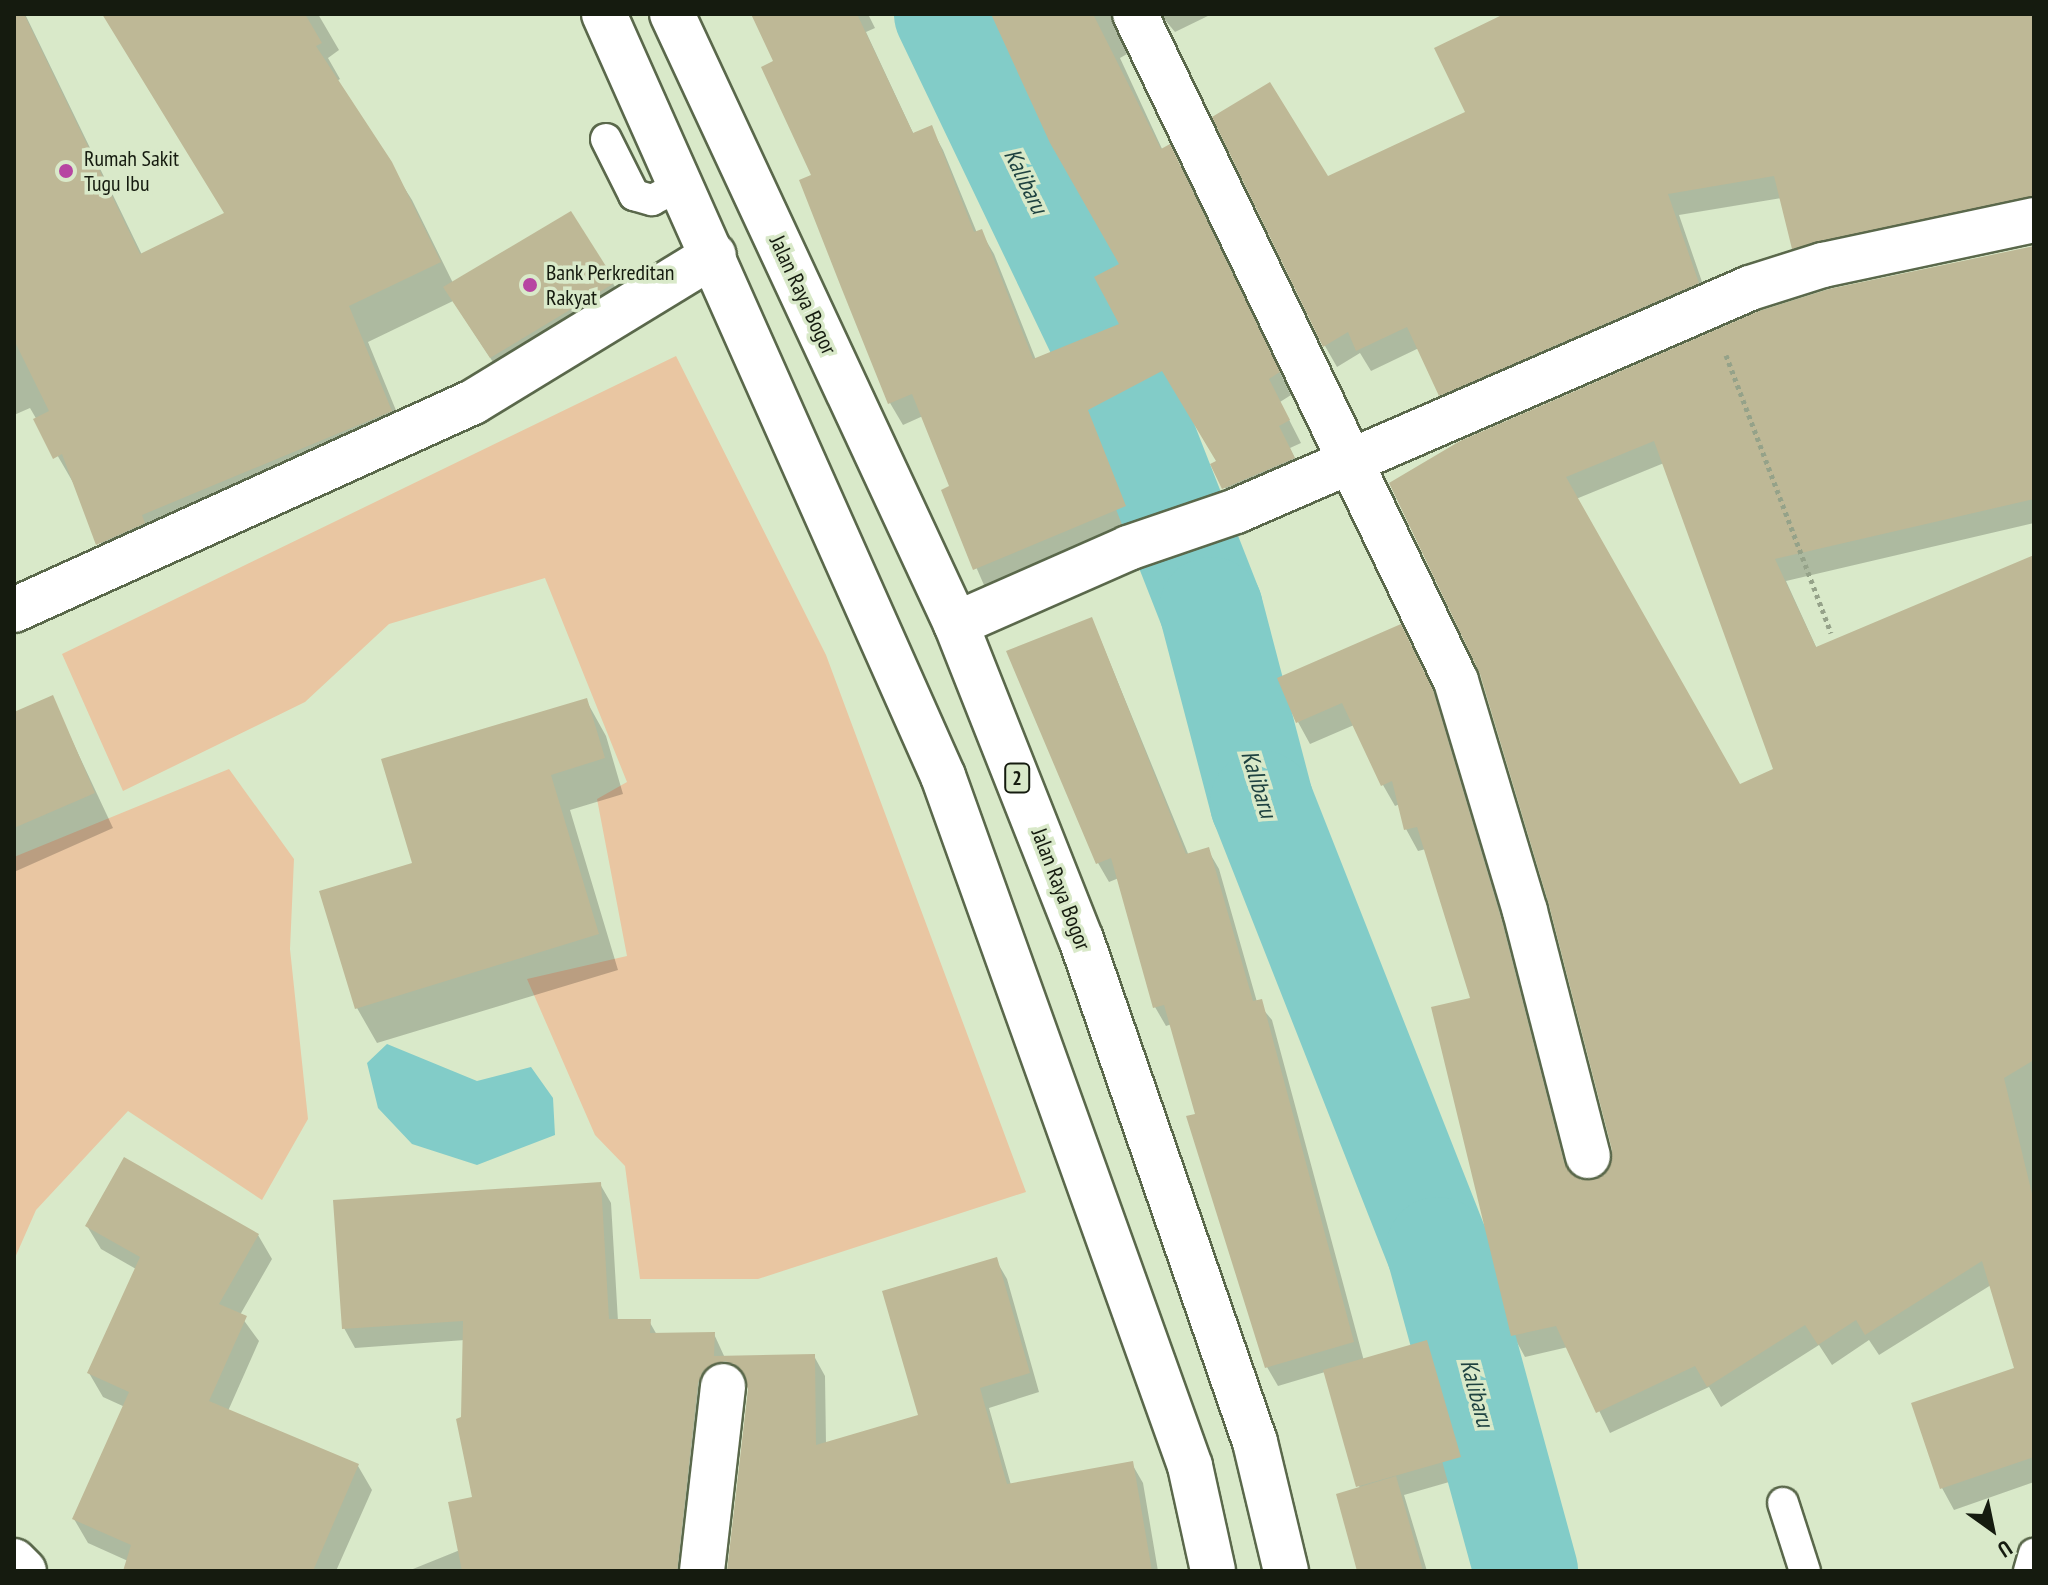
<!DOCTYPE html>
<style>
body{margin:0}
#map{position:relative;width:2048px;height:1585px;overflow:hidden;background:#d9e9c9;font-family:"PT Sans Narrow",sans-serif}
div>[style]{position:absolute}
.green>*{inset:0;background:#e9c6a2}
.water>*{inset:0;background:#82ccc8}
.shadow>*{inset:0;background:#0003}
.river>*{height:104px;margin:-52px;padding:0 52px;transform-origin:52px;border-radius:52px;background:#82ccc8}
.building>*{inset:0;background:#beb896}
.path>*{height:5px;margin-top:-2.5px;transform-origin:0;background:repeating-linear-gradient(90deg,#95a289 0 4px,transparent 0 8px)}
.roads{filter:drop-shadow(2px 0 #5a684b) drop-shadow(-2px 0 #5a684b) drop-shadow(0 2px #5a684b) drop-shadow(0 -2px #5a684b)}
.lane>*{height:30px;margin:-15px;padding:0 15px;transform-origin:15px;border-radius:15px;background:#fff}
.street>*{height:44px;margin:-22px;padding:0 22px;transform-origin:22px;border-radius:22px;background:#fff}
.highway>*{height:44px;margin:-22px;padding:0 22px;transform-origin:22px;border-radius:22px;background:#fff}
.dots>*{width:22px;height:22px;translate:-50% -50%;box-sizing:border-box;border:4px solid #d9e9c9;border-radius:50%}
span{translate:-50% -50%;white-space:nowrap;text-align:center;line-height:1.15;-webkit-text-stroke:7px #d9e9c9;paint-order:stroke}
.shield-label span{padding:2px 6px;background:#d9e9c9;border:2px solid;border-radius:6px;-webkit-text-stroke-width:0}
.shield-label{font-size:20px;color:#151b0f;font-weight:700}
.poi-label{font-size:22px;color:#151b0f}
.left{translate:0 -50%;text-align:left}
.street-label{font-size:22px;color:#151b0f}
.water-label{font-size:24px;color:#1e4240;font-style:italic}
.frame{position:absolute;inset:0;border:16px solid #151b0f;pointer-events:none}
.north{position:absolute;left:1952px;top:1489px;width:80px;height:80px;-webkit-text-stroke:6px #d9e9c9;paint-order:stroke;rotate:147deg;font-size:22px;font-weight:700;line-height:32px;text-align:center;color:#151b0f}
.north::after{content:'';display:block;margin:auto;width:28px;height:36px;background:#151b0f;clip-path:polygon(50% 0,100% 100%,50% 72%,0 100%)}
</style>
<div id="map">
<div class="green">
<div style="clip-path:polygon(676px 356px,826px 655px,1026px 1192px,758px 1279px,640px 1279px,625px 1166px,595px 1135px,527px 979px,627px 956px,597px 799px,627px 782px,545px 578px,389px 624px,305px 702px,123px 791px,62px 654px)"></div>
<div style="clip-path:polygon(229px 769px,294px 859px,290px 949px,308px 1119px,262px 1200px,128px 1111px,36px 1210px,14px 1260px,14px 857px)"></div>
</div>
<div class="water">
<div style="clip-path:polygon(387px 1044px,477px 1081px,531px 1067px,553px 1098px,555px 1135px,477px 1165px,412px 1144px,378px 1108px,367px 1063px)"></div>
</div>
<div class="shadow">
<div style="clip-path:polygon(14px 14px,25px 14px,142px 255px,226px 214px,105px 14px,318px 14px,339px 50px,328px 58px,340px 79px,337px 81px,412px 200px,453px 283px,570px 214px,630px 311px,508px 385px,453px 301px,368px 342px,411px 447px,118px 580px,78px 491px,30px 408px,14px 415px)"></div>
<div style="clip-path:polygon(754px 14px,868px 14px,875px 28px,866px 32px,914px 135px,931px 128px,943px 150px,977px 233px,981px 232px,994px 254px,1036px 360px,1122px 325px,1121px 264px,999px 26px,983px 33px,972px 14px,1144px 14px,1122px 36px,1127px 54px,1120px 58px,1163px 151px,1182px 168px,1291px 395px,1280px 402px,1301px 443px,1290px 448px,1306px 481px,1237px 510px,1213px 465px,1218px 462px,1176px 391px,1099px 433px,1137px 528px,987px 592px,943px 491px,952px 488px,923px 416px,903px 425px,890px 403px,775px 62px)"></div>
<div style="clip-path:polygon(1160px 14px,1212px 14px,1175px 32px)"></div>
<div style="clip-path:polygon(1509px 14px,2034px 14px,2034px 218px,1806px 269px,1794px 248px,1782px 198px,1679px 215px,1710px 305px,1453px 416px,1419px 348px,1371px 371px,1360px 353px,1337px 367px,1325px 346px,1327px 179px,1468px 113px)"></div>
<div style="clip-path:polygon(evenodd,2034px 248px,2034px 523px,1786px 581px,1817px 649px,2034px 557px,2034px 1482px,1954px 1510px,1942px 1488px,2017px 1369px,1991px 1285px,1879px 1355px,1869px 1340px,1832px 1365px,1819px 1345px,1721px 1407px,1709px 1387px,1610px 1433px,1568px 1347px,1525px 1357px,1513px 1335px,1473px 999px,1426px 849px,1418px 851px,1406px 829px,1400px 804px,1395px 806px,1383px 785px,1354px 725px,1310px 744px,1298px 722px,1412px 648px,1444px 714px,1512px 941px,1572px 1174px,1580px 1182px,1606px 1176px,1614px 1150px,1551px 904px,1482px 673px,1391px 484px,2034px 248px,1664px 463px,1776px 770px,1740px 787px,1576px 499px,1664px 463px)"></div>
<div style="clip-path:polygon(1092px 619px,1189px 856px,1208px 850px,1219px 869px,1257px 1002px,1272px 1020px,1364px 1361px,1426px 1343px,1437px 1361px,1470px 1476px,1404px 1495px,1427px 1571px,1359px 1571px,1360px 1489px,1325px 1372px,1278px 1386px,1267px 1367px,1172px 1024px,1166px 1026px,1155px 1007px,1119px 878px,1109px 882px,1098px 863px,1008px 652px)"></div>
<div style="clip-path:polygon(52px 698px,113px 828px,14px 872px,14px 714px)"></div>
<div style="clip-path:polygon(586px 700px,606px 736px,623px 794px,570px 810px,618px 970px,377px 1043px,357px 1008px,414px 864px)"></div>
<div style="clip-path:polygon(600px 1184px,611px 1203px,618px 1321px,649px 1321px,657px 1335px,714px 1334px,725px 1358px,814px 1356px,825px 1376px,826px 1444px,920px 1416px,996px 1260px,1007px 1279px,1039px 1392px,989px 1408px,1011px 1485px,1132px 1464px,1143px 1483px,1158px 1571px,729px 1571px,750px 1388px,739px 1380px,692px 1571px,408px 1571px,460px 1550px,474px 1499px,463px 1419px,465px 1340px,355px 1348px,344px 1328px)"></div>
<div style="clip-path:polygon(87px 1226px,258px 1235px,272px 1259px,240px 1315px,259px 1341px,228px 1411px,358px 1466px,372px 1490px,336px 1571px,125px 1571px,128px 1561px,88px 1543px,74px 1519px,125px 1407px,103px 1397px,89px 1373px,136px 1269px,101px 1249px)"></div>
<div style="clip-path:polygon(1492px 1563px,1497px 1571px,1465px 1571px)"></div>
</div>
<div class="river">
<div style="left:946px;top:14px;width:403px;rotate:64.4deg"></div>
<div style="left:1120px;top:377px;width:249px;rotate:68.6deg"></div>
<div style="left:1211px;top:609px;width:201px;rotate:75.3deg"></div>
<div style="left:1262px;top:803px;width:479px;rotate:68.5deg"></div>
<div style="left:1438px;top:1249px;width:334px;rotate:74.7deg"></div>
</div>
<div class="building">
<div style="clip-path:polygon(14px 14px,24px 14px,140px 254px,224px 213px,102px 14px,305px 14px,322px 43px,316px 46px,392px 162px,441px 262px,349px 306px,392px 411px,142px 515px,145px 523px,96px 545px,62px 454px,53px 459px,33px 419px,49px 411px,14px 340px)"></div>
<div style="clip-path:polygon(751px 14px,857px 14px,913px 133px,932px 125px,974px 232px,982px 229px,1033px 359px,1119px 324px,1094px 277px,1119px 264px,1050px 143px,991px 14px,1093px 14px,1161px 149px,1170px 144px,1280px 372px,1269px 379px,1290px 420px,1279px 426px,1295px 458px,1222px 489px,1210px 464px,1216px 461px,1162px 371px,1088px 410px,1126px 506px,973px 570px,941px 490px,949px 486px,912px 394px,888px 404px,841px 287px,799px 180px,811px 175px,761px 67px,773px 61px)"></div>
<div style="clip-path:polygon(1504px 14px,2034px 14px,2034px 196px,1792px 249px,1774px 176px,1668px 194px,1699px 283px,1439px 396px,1407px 327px,1356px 351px,1348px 332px,1323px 347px,1212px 117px,1270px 82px,1328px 176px,1465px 112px,1434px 48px)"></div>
<div style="clip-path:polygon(571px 211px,616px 282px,490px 358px,443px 287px)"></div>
<div style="clip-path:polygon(evenodd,2034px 246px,2034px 499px,1775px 559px,1816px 647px,2034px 555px,2034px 1060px,2004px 1078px,2034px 1202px,2034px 1457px,1940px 1489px,1911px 1403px,2014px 1368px,1982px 1261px,1865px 1335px,1856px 1320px,1818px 1345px,1805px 1325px,1707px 1387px,1695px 1366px,1596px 1413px,1556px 1326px,1511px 1336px,1431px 1007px,1470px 998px,1417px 827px,1404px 830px,1392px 781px,1381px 786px,1342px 703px,1296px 723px,1277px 678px,1401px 624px,1433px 690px,1501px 918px,1564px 1162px,1581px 1180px,1605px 1174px,1612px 1150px,1549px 905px,1480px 674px,1389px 483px,1460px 441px,1759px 311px,1829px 289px,2034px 246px,1654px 441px,1773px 769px,1740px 784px,1566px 477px,1654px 441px)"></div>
<div style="clip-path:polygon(1092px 617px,1186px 854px,1209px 847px,1253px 1001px,1262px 999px,1354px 1342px,1265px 1368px,1186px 1116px,1195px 1114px,1164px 1005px,1153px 1008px,1111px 858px,1096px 864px,1006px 651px)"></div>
<div style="clip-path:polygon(53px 695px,95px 793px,14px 828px,14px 712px)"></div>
<div style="clip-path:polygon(587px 698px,605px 758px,551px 775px,599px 934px,355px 1009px,319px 891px,412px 863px,381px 759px)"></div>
<div style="clip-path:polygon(124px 1157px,259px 1234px,219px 1304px,247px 1316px,209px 1401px,359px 1464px,313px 1571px,123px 1571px,131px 1545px,72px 1519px,129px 1392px,87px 1373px,140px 1257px,85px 1226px)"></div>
<div style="clip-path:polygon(601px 1182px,609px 1319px,651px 1319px,650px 1333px,715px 1332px,714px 1356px,815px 1354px,816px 1445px,918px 1415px,882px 1291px,997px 1257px,1030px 1373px,980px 1388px,1007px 1484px,1133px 1461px,1152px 1571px,727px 1571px,748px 1389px,738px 1366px,725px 1361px,703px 1371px,698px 1383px,677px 1571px,462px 1571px,448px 1502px,472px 1497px,456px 1419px,461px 1417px,463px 1321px,342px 1329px,333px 1200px)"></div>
<div style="clip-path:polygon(1427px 1340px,1461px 1457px,1356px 1487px,1323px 1370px)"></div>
<div style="clip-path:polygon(1396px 1476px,1423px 1571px,1357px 1571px,1336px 1494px)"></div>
</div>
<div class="path">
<div style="left:1726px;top:355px;width:297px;rotate:69.3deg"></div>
</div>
<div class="roads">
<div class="lane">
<div style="left:606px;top:139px;width:63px;rotate:63.4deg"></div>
<div style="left:634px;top:195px;width:19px;rotate:16deg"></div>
<div style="left:652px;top:200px;width:34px;rotate:-27deg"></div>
<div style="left:1783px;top:1503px;width:71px;rotate:72.1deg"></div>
<div style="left:2029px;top:1571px;width:18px;rotate:-74deg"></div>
</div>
<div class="street">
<div style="left:1135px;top:14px;width:740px;rotate:64.3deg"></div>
<div style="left:1456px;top:681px;width:240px;rotate:73.3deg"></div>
<div style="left:1525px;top:911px;width:253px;rotate:75.6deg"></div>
<div style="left:14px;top:610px;width:504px;rotate:-24.38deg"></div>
<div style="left:473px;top:402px;width:282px;rotate:-31.4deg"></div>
<div style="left:956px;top:624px;width:188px;rotate:-23.8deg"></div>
<div style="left:1128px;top:548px;width:114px;rotate:-18.9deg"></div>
<div style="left:1236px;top:511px;width:560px;rotate:-23.45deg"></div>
<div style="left:1750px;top:288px;width:77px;rotate:-17.5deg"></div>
<div style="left:1823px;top:265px;width:216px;rotate:-12deg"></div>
<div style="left:14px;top:1561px;width:14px;rotate:45deg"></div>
<div style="left:702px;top:1571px;width:186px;rotate:-83.5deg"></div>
</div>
<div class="highway">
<div style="left:604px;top:14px;width:834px;rotate:66.02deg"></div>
<div style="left:943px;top:776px;width:733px;rotate:70.3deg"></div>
<div style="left:1190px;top:1466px;width:107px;rotate:77.6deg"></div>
<div style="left:672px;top:14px;width:673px;rotate:65.03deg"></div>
<div style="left:956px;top:624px;width:339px;rotate:68.4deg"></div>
<div style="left:1081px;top:939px;width:532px;rotate:70.92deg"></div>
<div style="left:1255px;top:1442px;width:133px;rotate:76.5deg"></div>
</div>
</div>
<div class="dots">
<div style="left:66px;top:171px;background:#b746a2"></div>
<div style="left:530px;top:285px;background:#b746a2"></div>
</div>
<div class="shield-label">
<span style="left:1017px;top:778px">2</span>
</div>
<div class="poi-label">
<span class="left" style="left:84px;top:171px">Rumah Sakit<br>Tugu Ibu</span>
<span class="left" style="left:546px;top:285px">Bank Perkreditan<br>Rakyat</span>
</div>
<div class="street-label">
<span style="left:803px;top:295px;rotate:65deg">Jalan Raya Bogor</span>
<span style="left:1061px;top:889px;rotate:69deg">Jalan Raya Bogor</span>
</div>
<div class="water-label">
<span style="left:1026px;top:181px;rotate:64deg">Kalibaru</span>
<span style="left:1259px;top:784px;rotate:73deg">Kalibaru</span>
<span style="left:1477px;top:1393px;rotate:75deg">Kalibaru</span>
</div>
<div class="frame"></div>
<div class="north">U</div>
</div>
